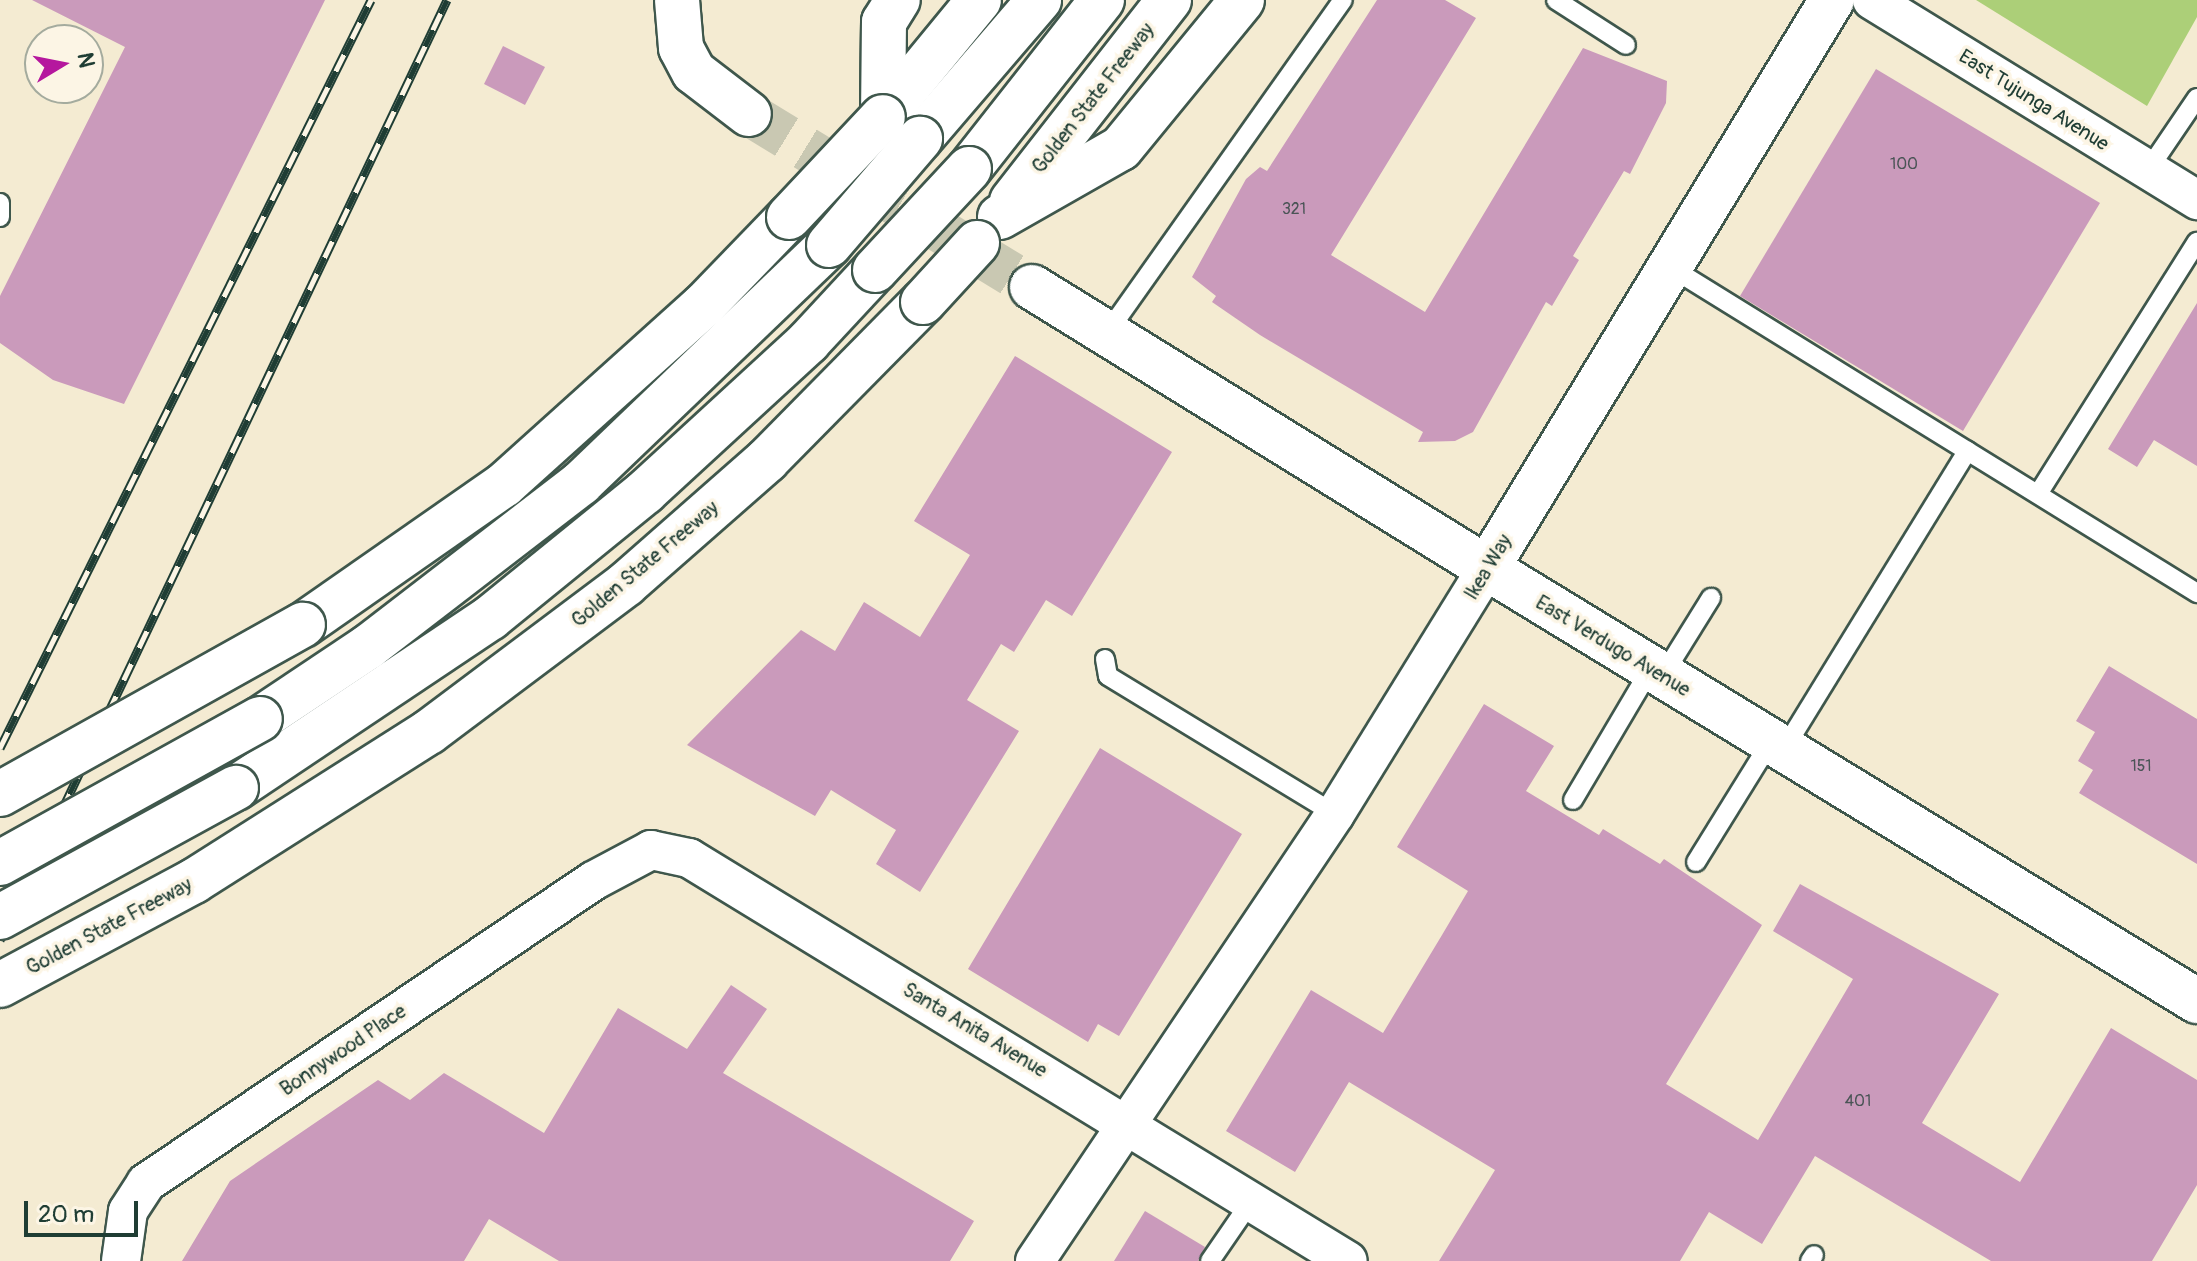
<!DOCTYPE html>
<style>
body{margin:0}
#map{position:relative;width:2197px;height:1261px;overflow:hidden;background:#f4ebd2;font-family:Pangolin,sans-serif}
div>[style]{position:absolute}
.green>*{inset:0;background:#accf78}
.building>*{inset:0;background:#ca9abb}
.secondary-tunnel>*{height:44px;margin-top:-22px;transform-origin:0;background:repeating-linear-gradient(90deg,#c9c8b2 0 44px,transparent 0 66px)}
.roads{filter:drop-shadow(2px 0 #3f574c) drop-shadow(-2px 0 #3f574c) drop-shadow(0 2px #3f574c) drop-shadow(0 -2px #3f574c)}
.service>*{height:18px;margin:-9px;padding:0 9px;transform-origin:9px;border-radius:9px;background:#fff}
.minor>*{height:38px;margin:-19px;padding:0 19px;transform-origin:19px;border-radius:19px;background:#fff}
.secondary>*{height:44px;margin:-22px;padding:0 22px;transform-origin:22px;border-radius:22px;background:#fff}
.primary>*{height:44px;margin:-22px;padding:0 22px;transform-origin:22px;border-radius:22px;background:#fff}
.motorway>*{height:44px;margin:-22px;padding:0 22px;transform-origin:22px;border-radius:22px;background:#fff}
.rail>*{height:9px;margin-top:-4.5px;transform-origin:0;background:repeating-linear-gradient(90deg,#fcf5e5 0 18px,#1f3d34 0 36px);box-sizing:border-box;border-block:2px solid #1f3d34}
.bridges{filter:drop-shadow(2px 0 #3f574c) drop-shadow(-2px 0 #3f574c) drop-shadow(0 2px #3f574c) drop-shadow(0 -2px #3f574c)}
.motorway-bridge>*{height:44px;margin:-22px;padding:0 22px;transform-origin:22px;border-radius:22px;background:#fff}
span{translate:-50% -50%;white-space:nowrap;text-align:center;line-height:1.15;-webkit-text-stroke:7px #fcf5e5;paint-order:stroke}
.number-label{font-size:16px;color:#4a5456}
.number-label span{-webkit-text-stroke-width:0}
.street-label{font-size:20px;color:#1f3d34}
.north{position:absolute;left:24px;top:24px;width:80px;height:80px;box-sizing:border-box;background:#fcf5e5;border:2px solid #a4ab9e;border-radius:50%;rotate:80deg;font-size:22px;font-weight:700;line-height:32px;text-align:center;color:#1f3d34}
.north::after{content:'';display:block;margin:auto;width:28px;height:36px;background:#b5179e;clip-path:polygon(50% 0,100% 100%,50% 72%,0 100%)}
.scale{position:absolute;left:24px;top:1201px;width:114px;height:36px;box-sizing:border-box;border:4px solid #1f3d34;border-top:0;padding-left:10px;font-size:24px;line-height:28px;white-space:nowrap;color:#1f3d34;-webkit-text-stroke:6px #fcf5e5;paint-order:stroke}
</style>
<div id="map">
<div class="green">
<div style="clip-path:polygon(1976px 0,2197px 0,2197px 17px,2147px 106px)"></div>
</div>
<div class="building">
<div style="clip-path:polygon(32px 0,325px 0,124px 404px,53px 380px,0 343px,0 296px,125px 47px)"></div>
<div style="clip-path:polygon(1377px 0,1445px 0,1476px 18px,1331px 255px,1425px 312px,1583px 48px,1667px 81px,1666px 103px,1630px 174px,1624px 171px,1573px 256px,1579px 260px,1552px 306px,1546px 302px,1473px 432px,1455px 441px,1418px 442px,1423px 432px,1260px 335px,1212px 302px,1216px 296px,1192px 277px,1246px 179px,1260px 167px,1267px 171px)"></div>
<div style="clip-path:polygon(503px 46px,545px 67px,525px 105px,484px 84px)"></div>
<div style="clip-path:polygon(1876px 69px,2100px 203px,1963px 431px,1740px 296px)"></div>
<div style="clip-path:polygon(2197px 303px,2197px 466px,2154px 440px,2137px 467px,2108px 449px)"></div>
<div style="clip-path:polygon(1015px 356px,1172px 452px,1072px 616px,1046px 600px,1014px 652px,1001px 644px,967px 700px,1019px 731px,920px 892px,876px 864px,896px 830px,831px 790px,815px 816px,687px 745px,801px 630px,835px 651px,864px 602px,920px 637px,970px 555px,914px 521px)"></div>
<div style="clip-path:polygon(2109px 666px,2197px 719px,2197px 864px,2079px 793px,2093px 770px,2078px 761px,2095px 732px,2076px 721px)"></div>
<div style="clip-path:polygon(1484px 704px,1554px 746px,1526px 791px,1599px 835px,1603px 829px,1660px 864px,1664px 859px,1762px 925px,1666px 1084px,1758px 1140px,1853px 979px,1773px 931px,1800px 884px,1999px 994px,1922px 1123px,2020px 1182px,2111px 1028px,2197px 1080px,2197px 1185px,2152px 1261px,1991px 1261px,1815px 1156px,1762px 1244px,1709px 1212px,1680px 1261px,1439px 1261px,1495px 1170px,1349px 1082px,1295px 1172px,1226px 1131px,1311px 990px,1383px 1033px,1442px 935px,1468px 891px,1397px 847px)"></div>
<div style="clip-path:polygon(1100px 748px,1242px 834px,1119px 1036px,1098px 1024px,1088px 1042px,968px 969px)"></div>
<div style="clip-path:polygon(731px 985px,767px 1009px,723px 1073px,974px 1221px,950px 1261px,559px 1261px,489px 1219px,464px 1261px,182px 1261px,230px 1181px,378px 1080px,410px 1100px,444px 1073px,544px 1133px,618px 1008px,687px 1049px)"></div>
<div style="clip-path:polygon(1145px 1211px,1205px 1247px,1198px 1261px,1114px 1261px)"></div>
</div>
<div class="secondary-tunnel">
<div style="left:749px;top:114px;width:332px;rotate:31.4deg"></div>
</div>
<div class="roads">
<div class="service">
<div style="left:1556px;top:0;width:83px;rotate:32.7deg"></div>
<div style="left:2148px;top:170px;width:87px;rotate:-55.8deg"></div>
<div style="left:0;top:203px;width:14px;rotate:90deg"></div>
<div style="left:1670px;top:267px;width:620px;rotate:31.74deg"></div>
<div style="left:1107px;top:333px;width:408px;rotate:-54.7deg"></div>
<div style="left:2038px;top:494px;width:298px;rotate:-57.8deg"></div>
<div style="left:1105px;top:659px;width:17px;rotate:80deg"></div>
<div style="left:1108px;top:676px;width:266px;rotate:31.3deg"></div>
<div style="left:1663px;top:675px;width:91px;rotate:-58.1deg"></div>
<div style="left:1784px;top:749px;width:350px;rotate:-58.4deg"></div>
<div style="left:1573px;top:800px;width:153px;rotate:-59.4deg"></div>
<div style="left:1696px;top:862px;width:142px;rotate:-58.2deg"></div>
<div style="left:1210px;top:1261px;width:74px;rotate:-55.5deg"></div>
<div style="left:1810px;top:1261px;width:7px;rotate:-56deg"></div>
</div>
<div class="minor">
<div style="left:1872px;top:0;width:382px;rotate:31.6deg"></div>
<div style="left:121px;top:1261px;width:50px;rotate:-82deg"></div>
<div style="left:128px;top:1211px;width:33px;rotate:-57deg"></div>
<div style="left:146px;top:1183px;width:539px;rotate:-34.04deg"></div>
<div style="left:593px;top:881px;width:66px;rotate:-28.1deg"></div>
<div style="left:651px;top:850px;width:39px;rotate:12deg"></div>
<div style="left:689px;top:858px;width:772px;rotate:31.45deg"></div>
<div style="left:1035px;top:1261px;width:538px;rotate:-56.13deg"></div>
<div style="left:1335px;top:814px;width:289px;rotate:-58.3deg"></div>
</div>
<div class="secondary">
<div style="left:677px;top:0;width:48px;rotate:85.2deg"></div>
<div style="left:681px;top:48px;width:27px;rotate:62deg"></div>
<div style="left:694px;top:72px;width:69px;rotate:37.4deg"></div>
<div style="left:1032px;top:287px;width:535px;rotate:31.7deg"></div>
</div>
<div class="primary">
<div style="left:1832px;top:0;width:665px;rotate:121.27deg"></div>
<div style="left:1487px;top:568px;width:832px;rotate:31.38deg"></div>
</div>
<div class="motorway">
<div style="left:883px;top:117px;width:151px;rotate:-50.6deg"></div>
<div style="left:883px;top:117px;width:95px;rotate:-89.4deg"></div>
<div style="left:884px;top:22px;width:26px;rotate:-58deg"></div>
<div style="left:920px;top:139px;width:183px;rotate:-49.4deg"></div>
<div style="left:969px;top:169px;width:215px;rotate:-51.8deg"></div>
<div style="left:1012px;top:201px;width:255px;rotate:-52deg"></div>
<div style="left:1000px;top:217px;width:139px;rotate:-29.7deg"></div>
<div style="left:1121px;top:148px;width:191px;rotate:-50.7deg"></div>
<div style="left:303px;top:625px;width:245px;rotate:-34.9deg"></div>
<div style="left:504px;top:485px;width:268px;rotate:-42deg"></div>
<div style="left:703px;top:306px;width:124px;rotate:-46deg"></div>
<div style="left:260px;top:719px;width:130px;rotate:-33.7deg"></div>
<div style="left:368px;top:647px;width:269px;rotate:-37.6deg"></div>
<div style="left:581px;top:483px;width:344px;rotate:-43.8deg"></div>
<div style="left:236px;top:788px;width:306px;rotate:-33.8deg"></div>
<div style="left:490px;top:618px;width:200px;rotate:-39.1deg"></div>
<div style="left:645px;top:492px;width:222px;rotate:-42.6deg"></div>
<div style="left:808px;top:342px;width:98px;rotate:-47.1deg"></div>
<div style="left:0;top:985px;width:220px;rotate:-28.2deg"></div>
<div style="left:194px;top:881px;width:278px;rotate:-32.4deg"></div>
<div style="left:429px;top:732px;width:246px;rotate:-36.9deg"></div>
<div style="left:626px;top:584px;width:188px;rotate:-41.3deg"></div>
<div style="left:767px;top:460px;width:222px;rotate:-45.4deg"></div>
</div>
</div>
<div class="rail">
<div style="left:0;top:748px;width:835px;rotate:-63.62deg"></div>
<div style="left:0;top:940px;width:1041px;rotate:-64.57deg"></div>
</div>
<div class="bridges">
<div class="motorway-bridge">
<div style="left:789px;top:217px;width:137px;rotate:-46.8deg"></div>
<div style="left:829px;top:245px;width:140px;rotate:-49.4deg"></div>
<div style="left:875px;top:270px;width:138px;rotate:-47.1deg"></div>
<div style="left:923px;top:302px;width:80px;rotate:-47.5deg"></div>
<div style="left:0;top:794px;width:347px;rotate:-29.2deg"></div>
<div style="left:0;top:863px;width:297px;rotate:-29deg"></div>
<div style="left:0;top:917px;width:269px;rotate:-28.7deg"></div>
</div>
</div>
<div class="number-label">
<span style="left:1904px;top:164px">100</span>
<span style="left:1294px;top:209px">321</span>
<span style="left:2141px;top:766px">151</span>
<span style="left:1858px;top:1101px">401</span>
</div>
<div class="street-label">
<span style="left:1093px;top:98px;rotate:-52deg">Golden State Freeway</span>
<span style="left:2034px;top:100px;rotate:32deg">East Tujunga Avenue</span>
<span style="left:645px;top:564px;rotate:-40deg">Golden State Freeway</span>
<span style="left:1488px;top:567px;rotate:-59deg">Ikea Way</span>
<span style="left:1613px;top:646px;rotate:31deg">East Verdugo Avenue</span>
<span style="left:109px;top:926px;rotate:-28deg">Golden State Freeway</span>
<span style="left:975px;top:1030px;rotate:31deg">Santa Anita Avenue</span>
<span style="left:343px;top:1050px;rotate:-34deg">Bonnywood Place</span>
</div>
<div class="north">N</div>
<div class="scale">20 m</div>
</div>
